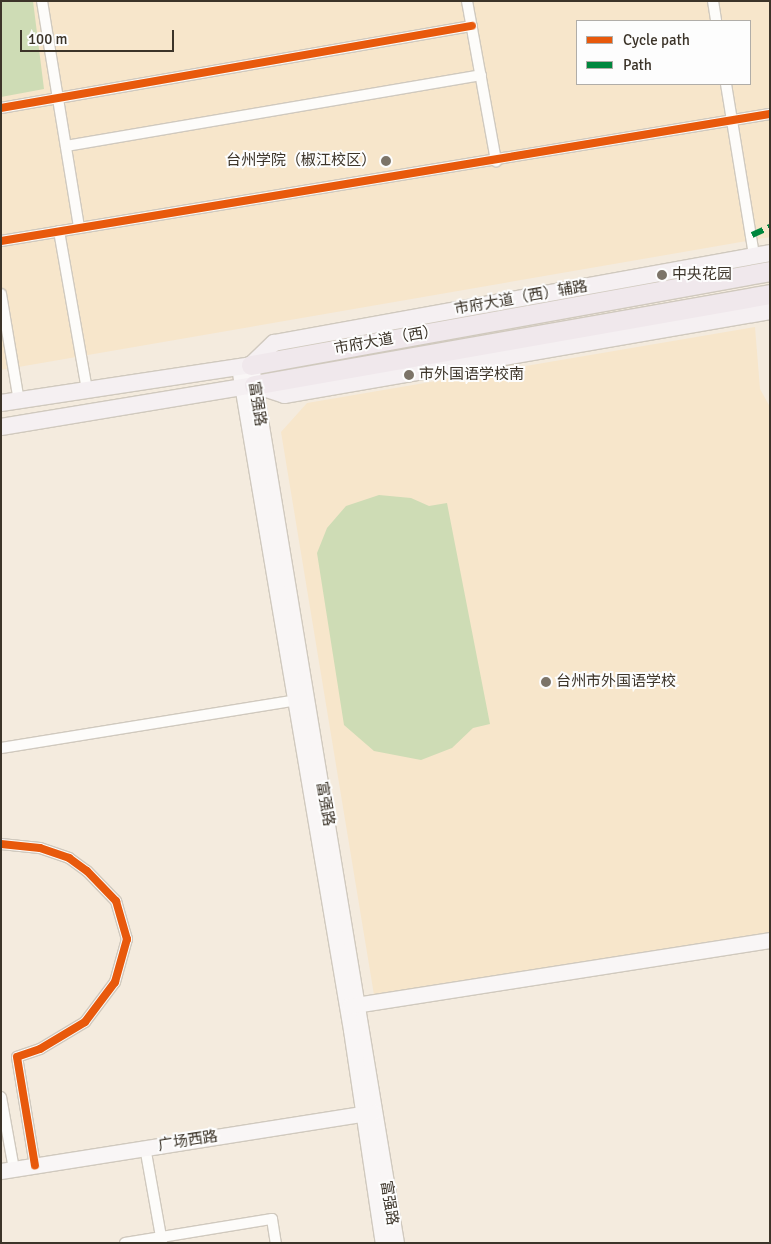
<!DOCTYPE html>
<meta charset="utf-8">
<style>
body{margin:0}
#map{position:relative;width:771px;height:1244px;overflow:hidden;background:#f4ebde;font-family:Signika,"Noto Sans SC",sans-serif}
div>[style]{position:absolute}
.built>*{inset:0;background:#f7e6cb}
.green>*{inset:0;background:#cedcb5}
.roads{filter:drop-shadow(1px 0 #d0c9be) drop-shadow(-1px 0 #d0c9be) drop-shadow(0 1px #d0c9be) drop-shadow(0 -1px #d0c9be)}
.street>*{height:10px;margin:-5px;padding:0 5px;transform-origin:5px;border-radius:5px;background:#fdfcfa}
.secondary>*{height:15px;margin:-7.5px;padding:0 7.5px;transform-origin:7.5px;border-radius:7.5px;background:#f9f6f6}
.primary>*{height:16px;margin:-8px;padding:0 8px;transform-origin:8px;border-radius:8px;background:#f5f0f2}
.highway>*{height:19px;margin:-9.5px;padding:0 9.5px;transform-origin:9.5px;border-radius:9.5px;background:#f0e8ec}
.quiet>*{height:6px;margin-top:-3px;transform-origin:0;background:repeating-linear-gradient(90deg,#00873e 0 12px,transparent 0 18px)}
.cycleway>*{height:8px;margin:-4px;padding:0 4px;transform-origin:4px;border-radius:4px;background:#e8590c}
.dots>*{width:14px;height:14px;translate:-50% -50%;box-sizing:border-box;border:2px solid #fdfdfd;border-radius:50%}
span{translate:-50% -50%;white-space:nowrap;text-align:center;line-height:1.15;-webkit-text-stroke:4px #fdfdfd;paint-order:stroke}
.poi-label{font-size:15px;color:#3c3429}
.right{translate:-100% -50%;text-align:right}
.left{translate:0 -50%;text-align:left}
.street-label{font-size:15px;color:#3c3429}
.frame{position:absolute;inset:0;border:2px solid #3c3429;pointer-events:none}
.legend{position:absolute;left:576px;top:20px;width:175px;height:65px;box-sizing:border-box;background:#fdfdfd;border:1px solid #b0ada8;margin:0;padding:6px 9px;list-style:none;font-size:15px;color:#3c3429}
.legend li{display:flex;align-items:center;gap:10px;height:25px}
.legend b{width:25px;border:1px solid #b0ada8}
.scale{position:absolute;left:20px;top:30px;width:154px;height:22px;box-sizing:border-box;border:2px solid #3c3429;border-top:0;padding-left:6px;font-size:15px;line-height:18px;white-space:nowrap;color:#3c3429;-webkit-text-stroke:4px #fdfdfd;paint-order:stroke}
</style>
<div id="map">
<div class="built">
<div style="clip-path:polygon(evenodd,1px 1px,770px 1px,770px 237px,1px 370px,1px 1px,577px 21px,750px 21px,750px 84px,577px 84px,577px 21px)"></div>
<div style="clip-path:polygon(755px 327px,760px 389px,770px 407px,770px 932px,376px 1007px,281px 432px,307px 403px)"></div>
</div>
<div class="green">
<div style="clip-path:polygon(1px 1px,33px 1px,44px 89px,1px 97px)"></div>
<div style="clip-path:polygon(379px 495px,411px 498px,429px 506px,447px 503px,490px 724px,473px 728px,452px 748px,421px 760px,374px 751px,344px 725px,317px 553px,327px 528px,346px 506px)"></div>
</div>
<div class="roads">
<div class="street">
<div style="left:42px;top:1px;width:230px;rotate:80.7deg"></div>
<div style="left:467px;top:1px;width:163px;rotate:79.7deg"></div>
<div style="left:713px;top:1px;width:20px;rotate:81deg"></div>
<div style="left:726px;top:84px;width:173px;rotate:80.7deg"></div>
<div style="left:1px;top:108px;width:478px;rotate:-9.9deg"></div>
<div style="left:66px;top:146px;width:421px;rotate:-9.7deg"></div>
<div style="left:59px;top:231px;width:161px;rotate:80deg"></div>
<div style="left:1px;top:241px;width:779px;rotate:-9.38deg"></div>
<div style="left:1px;top:294px;width:109px;rotate:80.5deg"></div>
<div style="left:1px;top:748px;width:300px;rotate:-9.2deg"></div>
<div style="left:1px;top:844px;width:39px;rotate:6deg"></div>
<div style="left:40px;top:848px;width:31px;rotate:19deg"></div>
<div style="left:69px;top:858px;width:22px;rotate:36deg"></div>
<div style="left:87px;top:871px;width:42px;rotate:46deg"></div>
<div style="left:116px;top:901px;width:40px;rotate:74deg"></div>
<div style="left:127px;top:939px;width:45px;rotate:105.6deg"></div>
<div style="left:115px;top:982px;width:50px;rotate:126.9deg"></div>
<div style="left:85px;top:1022px;width:52px;rotate:149deg"></div>
<div style="left:40px;top:1049px;width:24px;rotate:161deg"></div>
<div style="left:17px;top:1057px;width:110px;rotate:80.6deg"></div>
<div style="left:1px;top:1097px;width:73px;rotate:79.8deg"></div>
<div style="left:145px;top:1147px;width:97px;rotate:79.9deg"></div>
<div style="left:125px;top:1243px;width:149px;rotate:-9.3deg"></div>
<div style="left:272px;top:1219px;width:24px;rotate:81deg"></div>
</div>
<div class="secondary">
<div style="left:251px;top:365px;width:890px;rotate:80.62deg"></div>
<div style="left:239px;top:367px;width:672px;rotate:80.41deg"></div>
<div style="left:351px;top:1030px;width:215px;rotate:81.5deg"></div>
<div style="left:349px;top:1006px;width:426px;rotate:-8.9deg"></div>
<div style="left:1px;top:1171px;width:377px;rotate:-9deg"></div>
</div>
<div class="primary">
<div style="left:1px;top:403px;width:253px;rotate:-8.6deg"></div>
<div style="left:251px;top:365px;width:32px;rotate:-44deg"></div>
<div style="left:274px;top:343px;width:504px;rotate:-10.28deg"></div>
<div style="left:1px;top:427px;width:256px;rotate:-9.4deg"></div>
<div style="left:254px;top:385px;width:32px;rotate:18deg"></div>
<div style="left:284px;top:395px;width:493px;rotate:-9.8deg"></div>
</div>
<div class="highway">
<div style="left:251px;top:365px;width:527px;rotate:-10.27deg"></div>
<div style="left:254px;top:385px;width:524px;rotate:-10deg"></div>
</div>
</div>
<div class="quiet">
<div style="left:752px;top:235px;width:20px;rotate:-24deg"></div>
</div>
<div class="cycleway">
<div style="left:1px;top:108px;width:478px;rotate:-9.9deg"></div>
<div style="left:1px;top:241px;width:779px;rotate:-9.38deg"></div>
<div style="left:1px;top:844px;width:39px;rotate:6deg"></div>
<div style="left:40px;top:848px;width:31px;rotate:19deg"></div>
<div style="left:69px;top:858px;width:22px;rotate:36deg"></div>
<div style="left:87px;top:871px;width:42px;rotate:46deg"></div>
<div style="left:116px;top:901px;width:40px;rotate:74deg"></div>
<div style="left:127px;top:939px;width:45px;rotate:105.6deg"></div>
<div style="left:115px;top:982px;width:50px;rotate:126.9deg"></div>
<div style="left:85px;top:1022px;width:52px;rotate:149deg"></div>
<div style="left:40px;top:1049px;width:24px;rotate:161deg"></div>
<div style="left:17px;top:1057px;width:110px;rotate:80.6deg"></div>
</div>
<div class="dots">
<div style="left:386px;top:161px;background:#7c7468"></div>
<div style="left:662px;top:275px;background:#7c7468"></div>
<div style="left:409px;top:375px;background:#7c7468"></div>
<div style="left:546px;top:682px;background:#7c7468"></div>
</div>
<div class="poi-label">
<span class="right" style="left:376px;top:161px">台州学院（椒江校区）</span>
<span class="left" style="left:672px;top:275px">中央花园</span>
<span class="left" style="left:419px;top:375px">市外国语学校南</span>
<span class="left" style="left:556px;top:682px">台州市外国语学校</span>
</div>
<div class="street-label">
<span style="left:521px;top:298px;rotate:-10deg">市府大道（西）辅路</span>
<span style="left:386px;top:340px;rotate:-10deg">市府大道（西）</span>
<span style="left:257px;top:404px;rotate:81deg">富强路</span>
<span style="left:325px;top:804px;rotate:80deg">富强路</span>
<span style="left:188px;top:1141px;rotate:-9deg">广场西路</span>
<span style="left:389px;top:1203px;rotate:81deg">富强路</span>
</div>
<div class="frame"></div>
<ul class="legend">
<li><b style="height:6px;background:#e8590c"></b>Cycle path</li>
<li><b style="height:6px;background:#00873e"></b>Path</li>
</ul>
<div class="scale">100 m</div>
</div>
